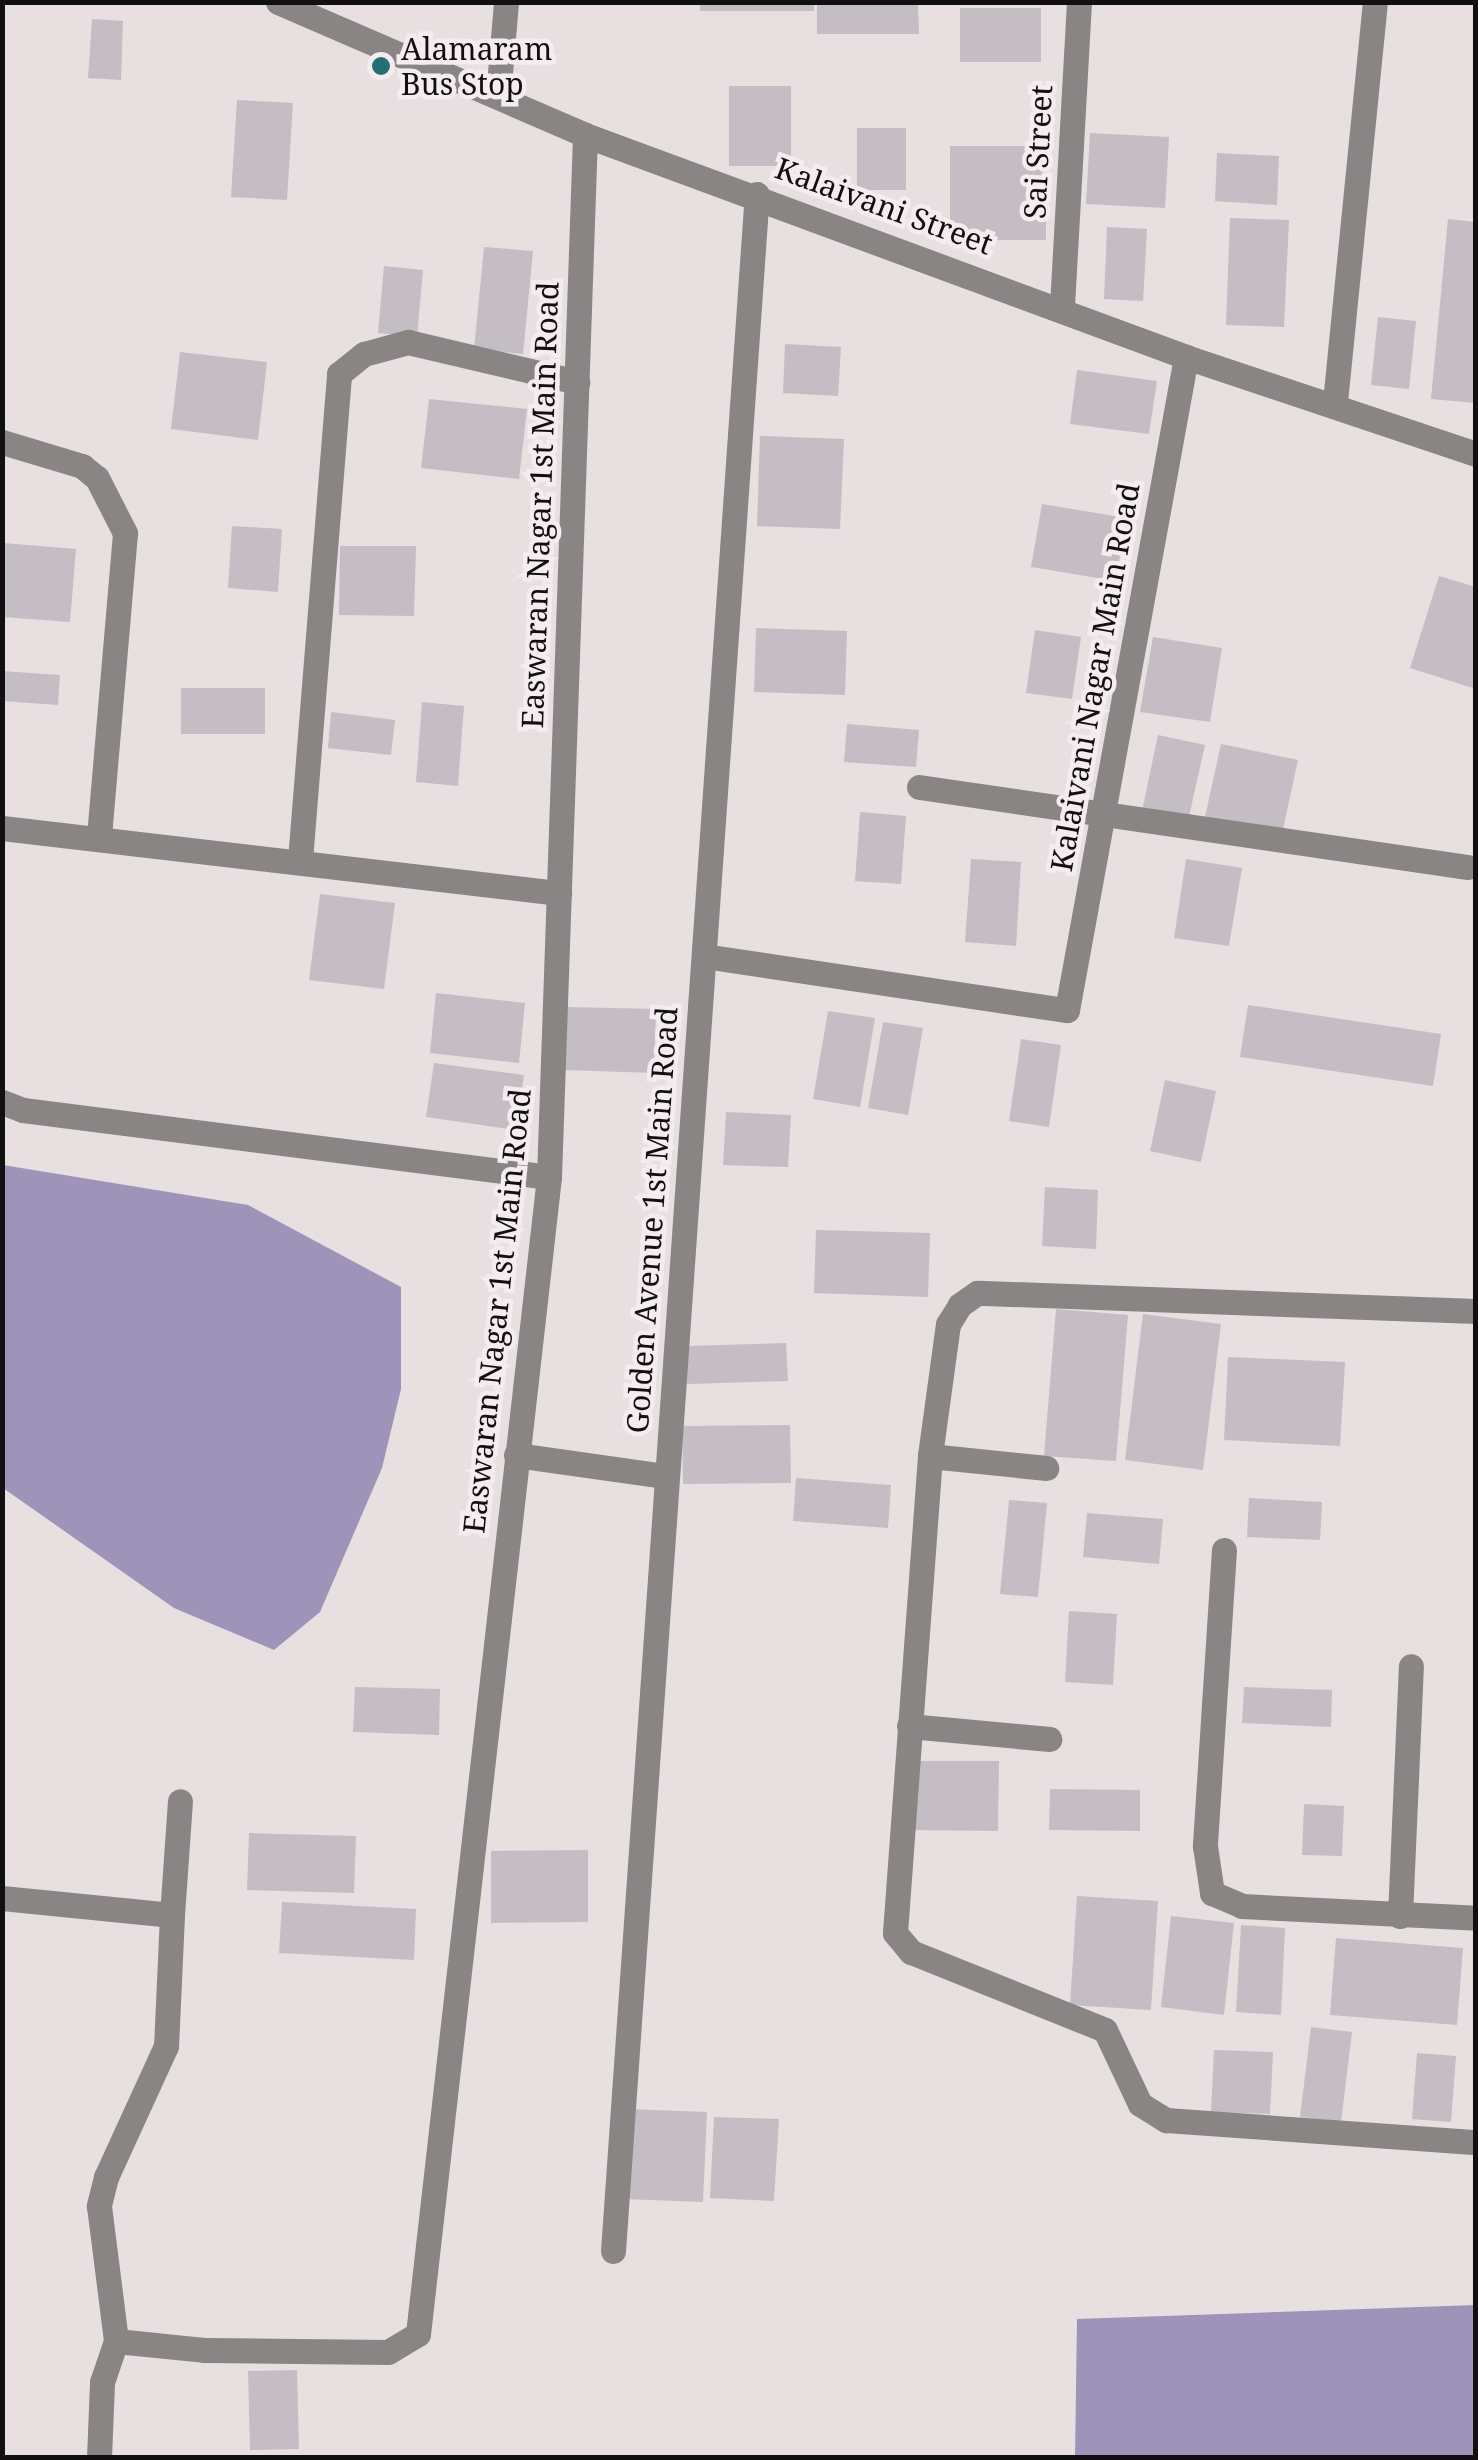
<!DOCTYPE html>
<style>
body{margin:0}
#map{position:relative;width:1478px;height:2460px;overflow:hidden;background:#e8dfe1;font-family:"Noto Serif",serif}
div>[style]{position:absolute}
.water>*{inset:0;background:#9e94ba}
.building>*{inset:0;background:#c4bdc3}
.minor>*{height:25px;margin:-12.5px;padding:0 12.5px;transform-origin:12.5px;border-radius:12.5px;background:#898585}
.dots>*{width:28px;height:28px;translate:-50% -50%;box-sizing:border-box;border:5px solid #f5ecef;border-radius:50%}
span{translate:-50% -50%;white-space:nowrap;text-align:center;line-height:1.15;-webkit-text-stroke:9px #f5ecef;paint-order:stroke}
.poi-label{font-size:30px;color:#120f10}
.left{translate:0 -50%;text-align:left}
.street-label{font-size:30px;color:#120f10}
.frame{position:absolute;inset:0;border:5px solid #120f10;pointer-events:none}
</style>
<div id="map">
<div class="water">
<div style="clip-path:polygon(3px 1165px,248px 1205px,401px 1287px,401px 1389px,382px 1468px,320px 1612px,274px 1650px,174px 1608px,3px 1488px)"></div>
<div style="clip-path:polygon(1475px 2305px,1475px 2457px,1075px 2457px,1077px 2319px)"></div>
</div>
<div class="building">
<div style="clip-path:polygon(700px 2px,814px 2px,814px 11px,700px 11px)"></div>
<div style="clip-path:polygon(817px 2px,918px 2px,919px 34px,817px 34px)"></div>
<div style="clip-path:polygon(960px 8px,1041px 8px,1041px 62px,960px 62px)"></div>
<div style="clip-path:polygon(92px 19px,123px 21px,121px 80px,88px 78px)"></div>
<div style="clip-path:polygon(729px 86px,791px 86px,791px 166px,729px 166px)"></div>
<div style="clip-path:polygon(237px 100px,293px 103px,287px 200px,231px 197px)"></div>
<div style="clip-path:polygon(857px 128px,906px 128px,906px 190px,857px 190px)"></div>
<div style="clip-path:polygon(1090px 133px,1169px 137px,1165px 208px,1086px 204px)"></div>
<div style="clip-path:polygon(950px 146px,1046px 146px,1046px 240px,950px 240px)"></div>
<div style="clip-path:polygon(1217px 153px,1279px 156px,1277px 205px,1215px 201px)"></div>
<div style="clip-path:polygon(1230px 218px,1289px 220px,1284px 327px,1226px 325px)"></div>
<div style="clip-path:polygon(1448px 219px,1476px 222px,1476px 403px,1431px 399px)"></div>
<div style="clip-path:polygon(1107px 227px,1147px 229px,1143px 301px,1104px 299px)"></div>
<div style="clip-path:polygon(484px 247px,533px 251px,523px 354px,474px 349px)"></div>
<div style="clip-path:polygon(384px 266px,423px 270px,417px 337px,378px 333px)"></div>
<div style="clip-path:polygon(1378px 317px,1416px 321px,1409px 389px,1371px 385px)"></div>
<div style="clip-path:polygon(785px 344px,841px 347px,838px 396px,783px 393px)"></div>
<div style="clip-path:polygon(180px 352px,267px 362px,258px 440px,171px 429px)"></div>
<div style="clip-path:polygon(1077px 370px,1157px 381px,1149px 434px,1070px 424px)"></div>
<div style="clip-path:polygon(429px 399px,527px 409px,519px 479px,421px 468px)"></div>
<div style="clip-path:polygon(760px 436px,844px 439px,840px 529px,757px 526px)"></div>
<div style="clip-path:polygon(1042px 504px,1126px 518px,1116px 581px,1031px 567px)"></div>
<div style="clip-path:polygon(232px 526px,282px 529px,278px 592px,228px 588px)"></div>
<div style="clip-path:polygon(3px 543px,76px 549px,70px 622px,2px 617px)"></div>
<div style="clip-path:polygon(340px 546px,416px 546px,414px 616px,339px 615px)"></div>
<div style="clip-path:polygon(1439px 576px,1476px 587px,1476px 689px,1410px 668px)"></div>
<div style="clip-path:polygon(756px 628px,847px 631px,845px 695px,754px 692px)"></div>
<div style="clip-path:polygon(1035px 630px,1081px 637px,1072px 699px,1026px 693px)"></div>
<div style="clip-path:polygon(1153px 637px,1222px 648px,1210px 722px,1140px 712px)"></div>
<div style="clip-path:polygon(2px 671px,60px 675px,58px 705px,2px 701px)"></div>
<div style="clip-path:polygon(181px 688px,265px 688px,265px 734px,181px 734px)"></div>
<div style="clip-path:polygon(422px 702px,464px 706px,458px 786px,416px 782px)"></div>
<div style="clip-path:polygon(331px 712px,395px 720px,391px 755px,328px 748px)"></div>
<div style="clip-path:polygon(847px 724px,919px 730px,916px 767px,844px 762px)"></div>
<div style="clip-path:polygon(1158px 735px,1205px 745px,1188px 821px,1142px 811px)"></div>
<div style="clip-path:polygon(1221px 744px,1298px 760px,1282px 834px,1205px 817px)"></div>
<div style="clip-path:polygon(860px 812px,906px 816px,901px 884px,855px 881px)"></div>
<div style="clip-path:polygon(971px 859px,1021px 862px,1016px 946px,965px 942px)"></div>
<div style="clip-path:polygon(1186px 859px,1242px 868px,1229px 946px,1174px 938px)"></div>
<div style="clip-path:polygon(320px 894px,395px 903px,384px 989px,309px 980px)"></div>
<div style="clip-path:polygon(436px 993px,525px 1003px,519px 1063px,430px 1053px)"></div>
<div style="clip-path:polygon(1248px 1005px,1441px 1034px,1433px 1086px,1240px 1057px)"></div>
<div style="clip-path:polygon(567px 1007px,656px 1009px,654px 1073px,565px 1070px)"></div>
<div style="clip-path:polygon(828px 1011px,875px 1018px,860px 1107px,813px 1099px)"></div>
<div style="clip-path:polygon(883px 1022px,923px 1028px,908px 1115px,868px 1108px)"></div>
<div style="clip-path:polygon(1021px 1039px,1061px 1045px,1049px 1127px,1009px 1121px)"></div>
<div style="clip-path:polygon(434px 1063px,524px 1075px,516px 1130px,426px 1117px)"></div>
<div style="clip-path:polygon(1165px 1080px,1216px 1091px,1201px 1162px,1150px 1151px)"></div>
<div style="clip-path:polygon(726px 1112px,791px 1115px,788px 1167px,723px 1165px)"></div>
<div style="clip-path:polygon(1045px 1187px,1098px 1190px,1096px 1249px,1042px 1246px)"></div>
<div style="clip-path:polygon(816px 1230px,930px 1233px,928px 1297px,814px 1293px)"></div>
<div style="clip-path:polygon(1056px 1309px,1128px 1315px,1116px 1461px,1044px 1456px)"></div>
<div style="clip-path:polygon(1143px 1314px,1221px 1324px,1203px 1470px,1125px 1460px)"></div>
<div style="clip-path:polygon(786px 1343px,788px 1381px,687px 1384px,686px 1346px)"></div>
<div style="clip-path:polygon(1228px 1357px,1345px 1362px,1340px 1446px,1224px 1440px)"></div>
<div style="clip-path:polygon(790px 1425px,791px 1483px,683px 1484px,682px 1426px)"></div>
<div style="clip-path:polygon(796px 1478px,891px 1485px,888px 1528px,793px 1521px)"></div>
<div style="clip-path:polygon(1249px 1498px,1322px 1502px,1320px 1540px,1247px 1537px)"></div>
<div style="clip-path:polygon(1009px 1500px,1047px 1503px,1038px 1597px,1000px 1594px)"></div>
<div style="clip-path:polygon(1087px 1513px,1163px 1519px,1159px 1564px,1083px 1557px)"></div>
<div style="clip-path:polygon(1069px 1611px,1117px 1614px,1113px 1685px,1065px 1682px)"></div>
<div style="clip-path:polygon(355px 1687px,440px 1689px,439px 1735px,353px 1732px)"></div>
<div style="clip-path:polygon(1244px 1687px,1332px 1690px,1331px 1727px,1242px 1723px)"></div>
<div style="clip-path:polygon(907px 1761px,999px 1761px,998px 1831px,906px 1830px)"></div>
<div style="clip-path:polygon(1050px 1789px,1140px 1790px,1140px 1831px,1049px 1830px)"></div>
<div style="clip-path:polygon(1304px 1804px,1344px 1806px,1342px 1856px,1302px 1855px)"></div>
<div style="clip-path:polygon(249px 1833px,356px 1836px,354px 1893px,247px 1890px)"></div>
<div style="clip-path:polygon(588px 1850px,588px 1922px,491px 1923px,491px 1851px)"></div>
<div style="clip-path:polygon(1077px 1896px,1158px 1901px,1151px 2010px,1070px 2005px)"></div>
<div style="clip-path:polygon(282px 1902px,416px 1909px,414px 1960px,279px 1953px)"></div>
<div style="clip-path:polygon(1171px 1916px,1234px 1923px,1224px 2015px,1161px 2007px)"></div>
<div style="clip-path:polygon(1241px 1925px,1285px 1928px,1281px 2015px,1236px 2012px)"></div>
<div style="clip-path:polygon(1336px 1938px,1463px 1948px,1457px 2025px,1330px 2015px)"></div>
<div style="clip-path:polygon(1311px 2027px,1352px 2032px,1341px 2122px,1300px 2117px)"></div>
<div style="clip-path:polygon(1214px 2050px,1273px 2052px,1270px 2114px,1211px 2112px)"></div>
<div style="clip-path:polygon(1417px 2053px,1456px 2056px,1451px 2122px,1412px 2119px)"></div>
<div style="clip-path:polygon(627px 2109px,707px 2112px,703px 2202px,623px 2199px)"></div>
<div style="clip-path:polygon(714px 2117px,779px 2119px,774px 2201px,710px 2198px)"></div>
<div style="clip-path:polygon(297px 2370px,299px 2449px,250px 2450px,248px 2371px)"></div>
</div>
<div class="minor">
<div style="left:278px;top:2px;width:335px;rotate:23.4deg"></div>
<div style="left:585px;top:135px;width:641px;rotate:20.27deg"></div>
<div style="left:1186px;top:357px;width:306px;rotate:18.5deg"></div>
<div style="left:498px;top:96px;width:94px;rotate:-85.1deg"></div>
<div style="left:1062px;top:306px;width:304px;rotate:-86.8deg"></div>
<div style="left:1335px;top:402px;width:402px;rotate:-84.3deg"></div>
<div style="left:2px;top:442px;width:84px;rotate:16.7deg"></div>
<div style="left:82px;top:466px;width:19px;rotate:39deg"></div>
<div style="left:97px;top:478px;width:62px;rotate:63deg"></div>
<div style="left:125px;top:533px;width:307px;rotate:94.9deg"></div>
<div style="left:919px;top:787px;width:555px;rotate:8.29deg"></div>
<div style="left:2px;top:828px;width:561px;rotate:6.66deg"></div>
<div style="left:300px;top:860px;width:488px;rotate:-85.4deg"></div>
<div style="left:339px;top:374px;width:32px;rotate:-39deg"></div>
<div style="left:364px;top:354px;width:46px;rotate:-15.3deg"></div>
<div style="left:408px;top:342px;width:174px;rotate:13.3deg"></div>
<div style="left:704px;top:956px;width:367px;rotate:8.5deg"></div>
<div style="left:1067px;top:1010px;width:664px;rotate:-79.67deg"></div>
<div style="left:2px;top:1102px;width:22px;rotate:21deg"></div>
<div style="left:23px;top:1110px;width:530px;rotate:7.26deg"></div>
<div style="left:1476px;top:1311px;width:499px;rotate:-177.9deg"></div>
<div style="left:977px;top:1293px;width:21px;rotate:145deg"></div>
<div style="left:960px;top:1305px;width:22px;rotate:122deg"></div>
<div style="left:948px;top:1324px;width:133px;rotate:97.8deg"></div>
<div style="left:930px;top:1456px;width:478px;rotate:94.2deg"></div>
<div style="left:895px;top:1933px;width:25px;rotate:50deg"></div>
<div style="left:911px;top:1952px;width:209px;rotate:21.9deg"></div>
<div style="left:1105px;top:2030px;width:82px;rotate:64.7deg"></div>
<div style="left:1140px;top:2104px;width:31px;rotate:32deg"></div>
<div style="left:1166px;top:2120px;width:311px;rotate:4.1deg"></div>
<div style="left:516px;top:1455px;width:151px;rotate:8deg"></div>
<div style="left:930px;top:1456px;width:117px;rotate:5.9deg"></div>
<div style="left:1224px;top:1550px;width:297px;rotate:93.7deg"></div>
<div style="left:1205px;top:1846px;width:48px;rotate:81.5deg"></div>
<div style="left:1212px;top:1893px;width:33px;rotate:23deg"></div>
<div style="left:1242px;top:1906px;width:234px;rotate:2.9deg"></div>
<div style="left:909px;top:1726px;width:141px;rotate:5.3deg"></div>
<div style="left:2px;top:1898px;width:171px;rotate:5.7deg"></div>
<div style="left:172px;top:1915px;width:131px;rotate:92.6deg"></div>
<div style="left:166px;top:2046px;width:144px;rotate:114.6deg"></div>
<div style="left:106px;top:2177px;width:30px;rotate:104deg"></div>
<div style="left:99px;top:2206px;width:136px;rotate:82.8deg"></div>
<div style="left:172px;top:1915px;width:114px;rotate:-86deg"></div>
<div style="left:1400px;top:1916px;width:250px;rotate:-87.5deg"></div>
<div style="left:613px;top:2251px;width:2062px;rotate:-86deg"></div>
<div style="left:99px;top:2458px;width:76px;rotate:-87.7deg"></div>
<div style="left:102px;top:2382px;width:43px;rotate:-71.1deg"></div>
<div style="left:116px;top:2341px;width:88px;rotate:5.8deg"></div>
<div style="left:204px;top:2350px;width:184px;rotate:0.6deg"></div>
<div style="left:388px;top:2352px;width:35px;rotate:-31deg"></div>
<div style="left:418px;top:2334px;width:1164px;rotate:-83.54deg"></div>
<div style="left:549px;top:1177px;width:1043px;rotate:-88.02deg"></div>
</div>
<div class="dots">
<div style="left:381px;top:66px;background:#246e76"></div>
</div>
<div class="poi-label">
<span class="left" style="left:401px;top:66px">Alamaram<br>Bus Stop</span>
</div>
<div class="street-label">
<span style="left:1038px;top:152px;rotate:-87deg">Sai Street</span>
<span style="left:884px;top:206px;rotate:20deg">Kalaivani Street</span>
<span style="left:540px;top:505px;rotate:-88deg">Easwaran Nagar 1st Main Road</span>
<span style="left:1095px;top:677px;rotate:-80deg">Kalaivani Nagar Main Road</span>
<span style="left:652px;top:1220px;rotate:-86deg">Golden Avenue 1st Main Road</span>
<span style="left:497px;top:1311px;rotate:-84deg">Easwaran Nagar 1st Main Road</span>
</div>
<div class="frame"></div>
</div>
